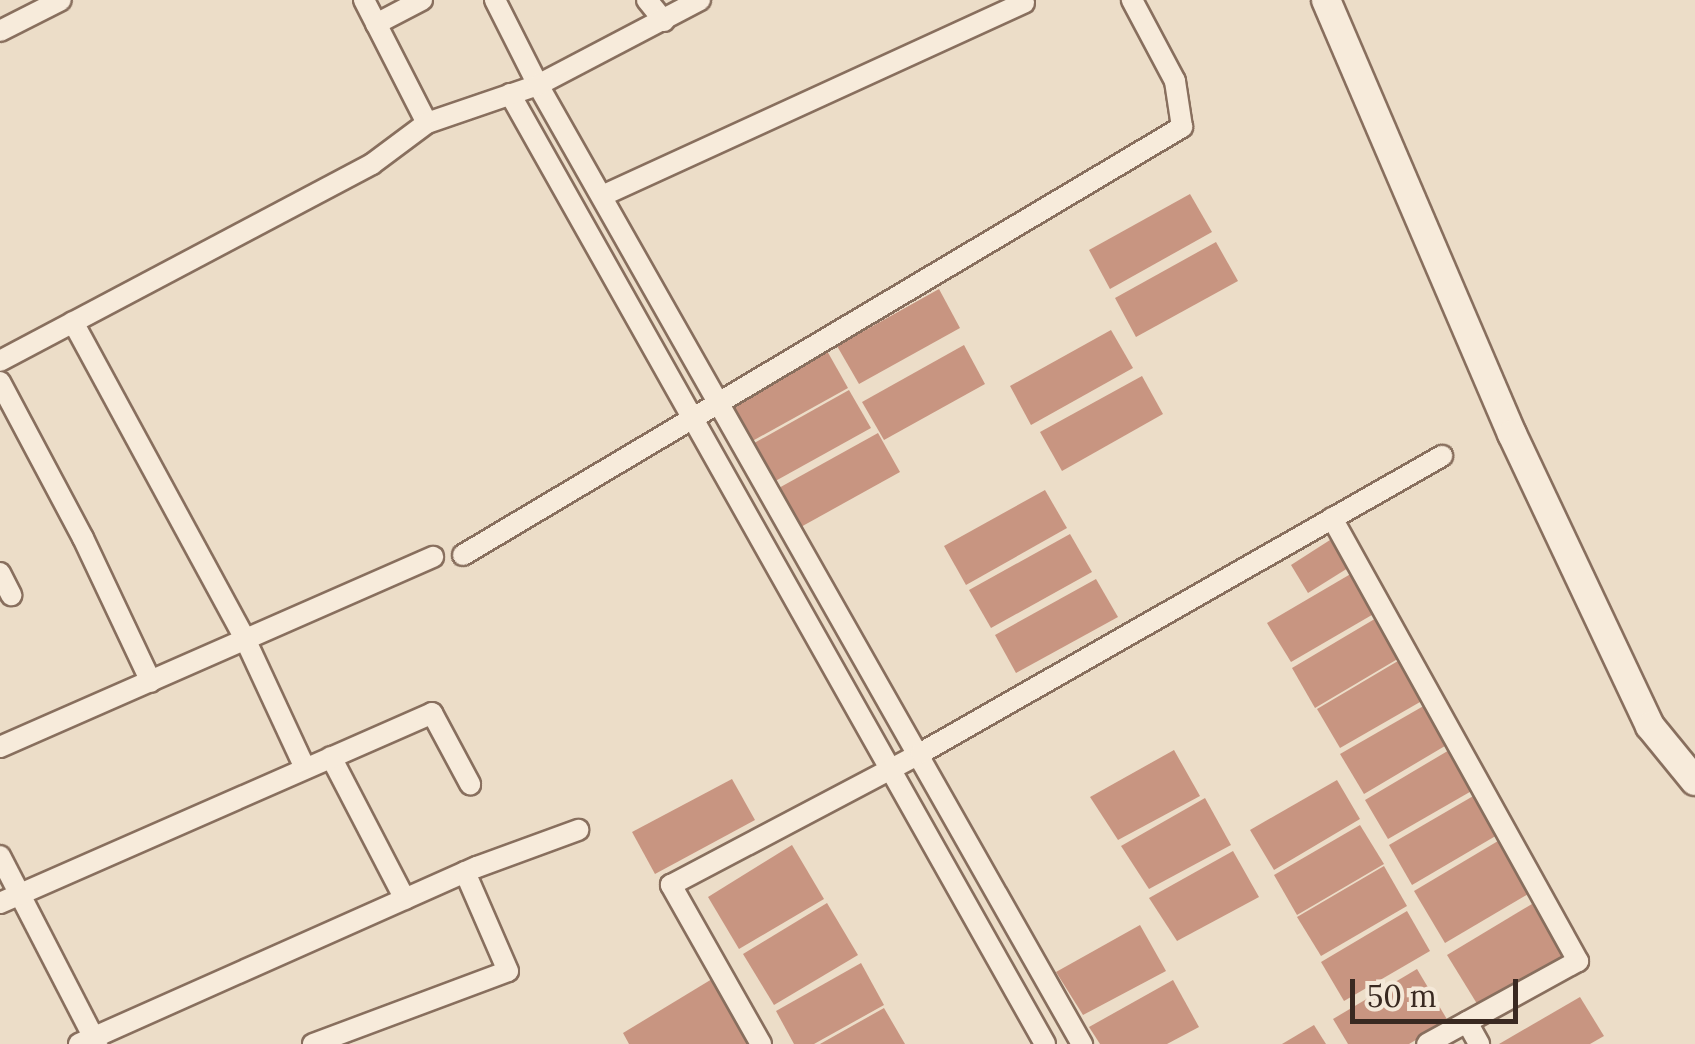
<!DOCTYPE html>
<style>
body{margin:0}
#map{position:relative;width:1695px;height:1044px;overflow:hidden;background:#ecddc8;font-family:Lora,serif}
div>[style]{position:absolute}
.building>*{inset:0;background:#c89581}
.roads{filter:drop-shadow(2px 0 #886f5e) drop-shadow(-2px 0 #886f5e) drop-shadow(0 2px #886f5e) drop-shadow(0 -2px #886f5e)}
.street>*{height:20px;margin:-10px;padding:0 10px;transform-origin:10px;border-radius:10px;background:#f7ebdb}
.secondary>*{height:28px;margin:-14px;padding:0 14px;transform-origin:14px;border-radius:14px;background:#f7ebdb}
span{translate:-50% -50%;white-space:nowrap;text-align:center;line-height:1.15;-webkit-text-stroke:8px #f4e8d8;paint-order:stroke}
.scale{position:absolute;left:1350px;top:979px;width:168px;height:45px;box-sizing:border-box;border:5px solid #392921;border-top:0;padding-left:12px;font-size:30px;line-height:35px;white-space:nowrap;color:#392921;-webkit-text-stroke:8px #f4e8d8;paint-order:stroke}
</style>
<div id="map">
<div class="building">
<div style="clip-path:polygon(1190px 194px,1212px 232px,1110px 289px,1089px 250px)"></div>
<div style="clip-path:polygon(1216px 242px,1238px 281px,1136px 337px,1115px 298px)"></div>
<div style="clip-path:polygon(939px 289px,960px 328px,859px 384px,837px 346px)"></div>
<div style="clip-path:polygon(1111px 330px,1133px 368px,1031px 425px,1010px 386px)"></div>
<div style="clip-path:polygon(964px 345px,985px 384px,884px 440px,862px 402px)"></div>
<div style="clip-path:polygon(826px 349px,848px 388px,747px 444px,725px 406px)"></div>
<div style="clip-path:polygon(1142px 376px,1163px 414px,1062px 471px,1040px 432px)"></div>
<div style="clip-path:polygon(849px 390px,871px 428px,770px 484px,749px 446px)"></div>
<div style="clip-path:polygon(878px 433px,900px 472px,799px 528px,777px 489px)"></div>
<div style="clip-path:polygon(1045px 490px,1067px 528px,966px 585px,944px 546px)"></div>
<div style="clip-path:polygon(1070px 534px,1092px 572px,991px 628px,969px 590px)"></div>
<div style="clip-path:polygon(1330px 540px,1348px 568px,1308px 593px,1291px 565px)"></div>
<div style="clip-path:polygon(1354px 572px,1377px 612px,1291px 662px,1267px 623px)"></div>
<div style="clip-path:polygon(1096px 579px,1118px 617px,1016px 673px,995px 635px)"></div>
<div style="clip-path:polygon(1378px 617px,1401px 657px,1315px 708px,1292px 668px)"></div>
<div style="clip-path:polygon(1403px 658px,1427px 698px,1340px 748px,1317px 709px)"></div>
<div style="clip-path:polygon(1427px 704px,1450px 743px,1364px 794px,1340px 754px)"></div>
<div style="clip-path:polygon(1451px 749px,1475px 789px,1388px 839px,1365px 800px)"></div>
<div style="clip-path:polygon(1174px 750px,1200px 796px,1118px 840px,1090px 797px)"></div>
<div style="clip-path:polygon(732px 779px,755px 820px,655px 874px,632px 832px)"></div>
<div style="clip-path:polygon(1337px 780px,1360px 819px,1274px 870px,1250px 830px)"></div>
<div style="clip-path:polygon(1475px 795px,1499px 834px,1412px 885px,1389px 845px)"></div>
<div style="clip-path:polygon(1205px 798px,1231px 845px,1149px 889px,1121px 846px)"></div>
<div style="clip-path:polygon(1360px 825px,1384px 864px,1297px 915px,1274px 875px)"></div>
<div style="clip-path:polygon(1498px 841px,1530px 893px,1445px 943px,1414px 891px)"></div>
<div style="clip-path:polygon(792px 845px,824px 899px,739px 949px,708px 897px)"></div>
<div style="clip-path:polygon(1233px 851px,1259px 897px,1177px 941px,1149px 898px)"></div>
<div style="clip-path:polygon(1384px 866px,1407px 906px,1321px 956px,1297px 917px)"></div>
<div style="clip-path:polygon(827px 903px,858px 955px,774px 1005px,743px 954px)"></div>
<div style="clip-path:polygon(1532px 904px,1563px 956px,1479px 1007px,1447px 955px)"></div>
<div style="clip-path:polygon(1407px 911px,1430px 951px,1344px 1001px,1321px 962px)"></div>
<div style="clip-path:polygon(1140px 925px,1166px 971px,1083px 1015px,1056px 972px)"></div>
<div style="clip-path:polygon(861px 963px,884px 1005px,814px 1044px,794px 1044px,776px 1011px)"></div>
<div style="clip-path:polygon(1417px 969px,1448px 1021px,1409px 1044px,1348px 1044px,1333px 1019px)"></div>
<div style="clip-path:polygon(712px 979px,751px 1044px,629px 1044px,623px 1033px)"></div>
<div style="clip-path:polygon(1173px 980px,1199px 1027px,1167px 1044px,1100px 1044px,1089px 1027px)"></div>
<div style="clip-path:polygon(1580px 997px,1604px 1036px,1590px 1044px,1499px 1044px)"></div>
<div style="clip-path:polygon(884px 1008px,905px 1044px,820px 1044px)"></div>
<div style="clip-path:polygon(1314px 1025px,1326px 1044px,1282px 1044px)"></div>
</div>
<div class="roads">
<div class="street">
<div style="left:364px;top:0;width:138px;rotate:62.9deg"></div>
<div style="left:495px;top:0;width:95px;rotate:63.2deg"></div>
<div style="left:538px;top:85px;width:1103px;rotate:60.44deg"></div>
<div style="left:647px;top:0;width:27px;rotate:51deg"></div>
<div style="left:376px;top:24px;width:52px;rotate:-27.6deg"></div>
<div style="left:0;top:31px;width:68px;rotate:-26.9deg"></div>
<div style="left:510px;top:94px;width:1090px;rotate:60.61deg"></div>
<div style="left:604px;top:195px;width:462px;rotate:-24.6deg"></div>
<div style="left:73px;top:322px;width:363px;rotate:61.5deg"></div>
<div style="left:246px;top:641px;width:140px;rotate:65.1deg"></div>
<div style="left:0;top:361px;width:421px;rotate:-27.9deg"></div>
<div style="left:372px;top:164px;width:69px;rotate:-36.7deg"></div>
<div style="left:427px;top:123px;width:117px;rotate:-18.9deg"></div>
<div style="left:538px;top:85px;width:183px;rotate:-27.7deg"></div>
<div style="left:0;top:382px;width:177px;rotate:62deg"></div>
<div style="left:83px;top:538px;width:159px;rotate:64.7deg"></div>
<div style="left:1332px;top:518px;width:507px;rotate:60.96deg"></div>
<div style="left:1578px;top:961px;width:172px;rotate:151.2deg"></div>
<div style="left:463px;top:555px;width:837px;rotate:-30.76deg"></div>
<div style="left:1182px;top:127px;width:47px;rotate:-98.7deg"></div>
<div style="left:1175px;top:81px;width:92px;rotate:-118deg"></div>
<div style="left:0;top:573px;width:25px;rotate:63deg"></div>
<div style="left:0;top:747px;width:473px;rotate:-23.7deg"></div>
<div style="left:331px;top:757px;width:160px;rotate:62.5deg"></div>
<div style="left:0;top:856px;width:212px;rotate:62.7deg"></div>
<div style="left:0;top:903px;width:472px;rotate:-23.7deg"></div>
<div style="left:432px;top:713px;width:81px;rotate:61.8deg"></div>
<div style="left:1467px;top:1022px;width:25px;rotate:61deg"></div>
<div style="left:79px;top:1044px;width:436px;rotate:-24deg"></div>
<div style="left:477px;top:867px;width:108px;rotate:-20.1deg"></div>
<div style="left:313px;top:1044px;width:208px;rotate:-20.5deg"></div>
<div style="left:508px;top:971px;width:108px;rotate:-113.5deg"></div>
<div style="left:761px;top:1044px;width:183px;rotate:-119.5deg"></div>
<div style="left:671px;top:885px;width:283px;rotate:-27.8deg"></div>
<div style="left:921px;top:753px;width:600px;rotate:-29.69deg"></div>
</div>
<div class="secondary">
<div style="left:1326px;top:0;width:472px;rotate:66.8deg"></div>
<div style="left:1512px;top:434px;width:323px;rotate:64.7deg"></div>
<div style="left:1650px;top:726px;width:71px;rotate:50.7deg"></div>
</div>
</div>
<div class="scale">50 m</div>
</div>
